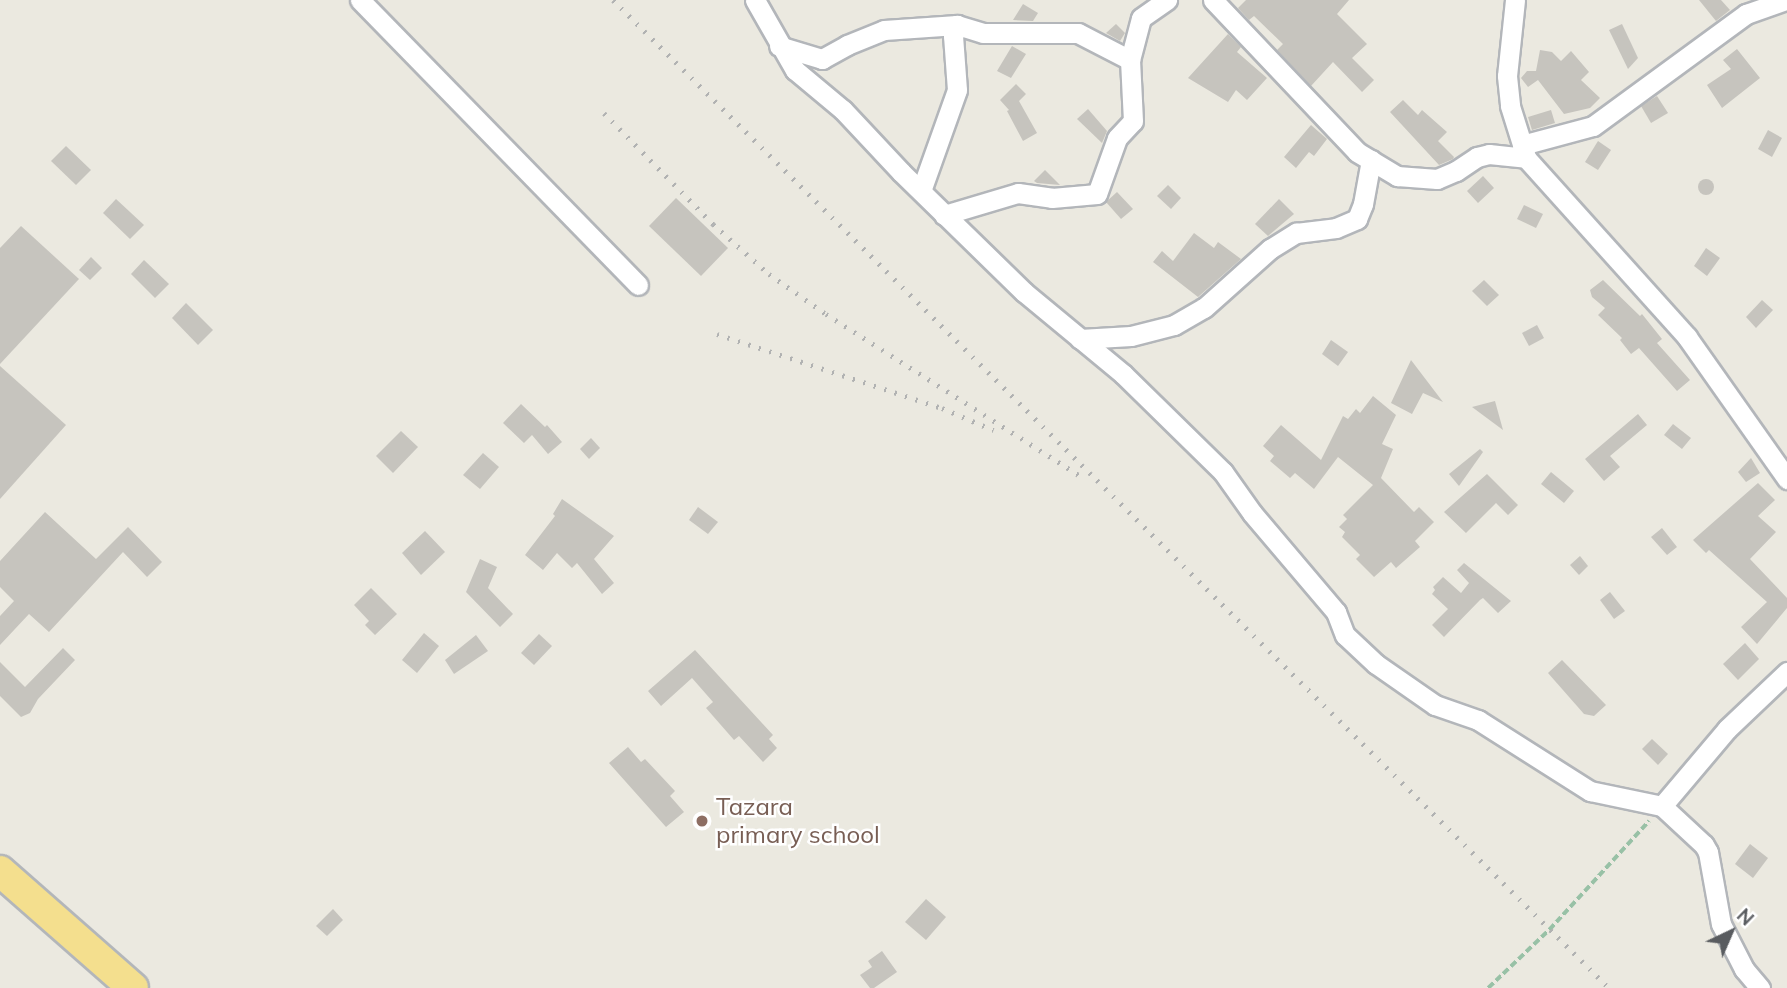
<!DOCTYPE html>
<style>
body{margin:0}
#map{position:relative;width:1787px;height:988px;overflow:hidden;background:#ebe9e0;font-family:Mulish,sans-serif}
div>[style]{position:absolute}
.building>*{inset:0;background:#c6c4be}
.round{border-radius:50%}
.path>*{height:3.5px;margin-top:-1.75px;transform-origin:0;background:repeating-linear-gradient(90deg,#98c1a6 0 7px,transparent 0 10.5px)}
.roads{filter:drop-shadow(2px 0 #b3b6ba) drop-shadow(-2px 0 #b3b6ba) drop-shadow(0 2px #b3b6ba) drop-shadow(0 -2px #b3b6ba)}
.minor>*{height:19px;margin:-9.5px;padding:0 9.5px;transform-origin:9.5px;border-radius:9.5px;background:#fff}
.highway>*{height:30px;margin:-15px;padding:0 15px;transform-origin:15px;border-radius:15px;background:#f4df8e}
.rail>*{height:5px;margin-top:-2.5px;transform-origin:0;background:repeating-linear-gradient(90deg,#b1b2b2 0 2px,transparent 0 11px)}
.dots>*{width:19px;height:19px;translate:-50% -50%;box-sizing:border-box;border:4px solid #fff;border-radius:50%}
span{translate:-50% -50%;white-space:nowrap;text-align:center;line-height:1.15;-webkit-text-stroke:5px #fff;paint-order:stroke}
.education-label{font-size:24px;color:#785e54}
.left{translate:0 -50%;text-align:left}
.north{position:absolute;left:1696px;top:897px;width:70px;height:70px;-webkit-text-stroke:5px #fff;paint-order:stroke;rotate:44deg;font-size:19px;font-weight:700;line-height:28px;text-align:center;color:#595c60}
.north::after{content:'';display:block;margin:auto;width:24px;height:32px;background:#595c60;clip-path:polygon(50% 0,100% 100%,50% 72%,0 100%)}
</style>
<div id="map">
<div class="building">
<div style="clip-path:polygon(1246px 0,1349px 0,1337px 14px,1367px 44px,1352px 58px,1374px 80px,1362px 92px,1333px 62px,1311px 86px,1277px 50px,1283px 44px,1254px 16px,1249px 20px,1238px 8px)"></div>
<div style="clip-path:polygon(1699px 0,1721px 0,1730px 10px,1716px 21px)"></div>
<div style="clip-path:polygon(1023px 4px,1038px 13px,1033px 21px,1013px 20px)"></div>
<div style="clip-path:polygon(1116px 24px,1125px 33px,1120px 41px,1106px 33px)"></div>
<div style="clip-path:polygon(1622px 24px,1638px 58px,1628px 69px,1609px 30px)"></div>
<div style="clip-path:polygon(1228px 34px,1241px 47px,1237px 52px,1267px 78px,1247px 100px,1236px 90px,1228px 102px,1188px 78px)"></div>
<div style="clip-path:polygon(1012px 46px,1026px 54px,1011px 78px,997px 71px)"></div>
<div style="clip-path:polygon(1737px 49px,1760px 78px,1722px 108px,1707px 85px,1731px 69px,1723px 60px)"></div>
<div style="clip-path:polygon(1540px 50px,1552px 52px,1561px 61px,1571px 51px,1589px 72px,1581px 80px,1600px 98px,1590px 108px,1564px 114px,1538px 80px,1528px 87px,1521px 78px,1527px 71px,1536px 71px)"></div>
<div style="clip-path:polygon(1016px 84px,1026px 94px,1019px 101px,1037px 133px,1023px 141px,1007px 111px,1009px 110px,1000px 100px)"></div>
<div style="clip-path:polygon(1657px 96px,1668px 113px,1651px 123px,1641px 106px)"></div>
<div style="clip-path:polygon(1403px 100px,1418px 115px,1422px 110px,1447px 132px,1438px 141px,1454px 157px,1453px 159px,1439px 165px,1390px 112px)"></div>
<div style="clip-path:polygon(1088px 109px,1107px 131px,1102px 143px,1077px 119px)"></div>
<div style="clip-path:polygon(1551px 110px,1555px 123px,1532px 130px,1528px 117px)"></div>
<div style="clip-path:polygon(1311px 125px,1327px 139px,1314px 156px,1309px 152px,1296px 168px,1284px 157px)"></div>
<div style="clip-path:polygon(1768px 130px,1782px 138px,1772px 157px,1758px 149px)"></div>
<div style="clip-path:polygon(1598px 141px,1611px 150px,1598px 170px,1585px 162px)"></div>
<div style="clip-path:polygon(66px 146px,91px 170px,76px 185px,51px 161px)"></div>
<div style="clip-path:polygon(1045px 170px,1060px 185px,1037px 183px,1034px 181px)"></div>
<div style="clip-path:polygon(1483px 176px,1494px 188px,1478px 203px,1467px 191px)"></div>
<div class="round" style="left:1698px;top:179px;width:16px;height:16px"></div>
<div style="clip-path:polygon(1168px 185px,1181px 198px,1171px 209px,1157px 196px)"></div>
<div style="clip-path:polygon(1117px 192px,1133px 209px,1121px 219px,1106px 202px)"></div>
<div style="clip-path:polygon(676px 198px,728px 248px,701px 276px,649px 226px)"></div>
<div style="clip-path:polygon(116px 199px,144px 225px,130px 239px,103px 213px)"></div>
<div style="clip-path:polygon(1279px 199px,1294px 214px,1268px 236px,1255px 224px)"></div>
<div style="clip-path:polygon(1524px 205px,1543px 214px,1536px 228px,1517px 219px)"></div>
<div style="clip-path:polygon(21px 226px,79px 279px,0 364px,0 248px)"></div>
<div style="clip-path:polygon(1194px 233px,1214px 248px,1218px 242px,1241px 259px,1198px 297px,1153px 262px,1162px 251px,1173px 261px)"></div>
<div style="clip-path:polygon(1706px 248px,1720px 258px,1707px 276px,1694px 266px)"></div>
<div style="clip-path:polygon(91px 257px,102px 268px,90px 280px,79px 270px)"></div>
<div style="clip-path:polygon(144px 260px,169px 284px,155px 298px,131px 274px)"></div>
<div style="clip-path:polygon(1484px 280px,1499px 295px,1487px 306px,1472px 291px)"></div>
<div style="clip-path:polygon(1603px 280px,1640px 316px,1642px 314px,1662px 339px,1657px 343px,1690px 380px,1677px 391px,1639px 348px,1631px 354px,1620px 340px,1622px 338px,1598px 315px,1605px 308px,1592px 297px,1590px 290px)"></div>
<div style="clip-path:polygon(1762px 300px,1773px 310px,1756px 328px,1746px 317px)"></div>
<div style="clip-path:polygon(186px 303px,213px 330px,198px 345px,172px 318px)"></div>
<div style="clip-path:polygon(1537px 325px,1544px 338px,1529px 346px,1522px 333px)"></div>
<div style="clip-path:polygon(1331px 340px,1348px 352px,1338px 366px,1322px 354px)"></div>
<div style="clip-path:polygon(1411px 360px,1443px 402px,1423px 393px,1412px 414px,1391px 403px)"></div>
<div style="clip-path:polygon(0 366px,66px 425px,0 499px)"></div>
<div style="clip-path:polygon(1373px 396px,1396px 415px,1382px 444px,1393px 449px,1381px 478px,1414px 512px,1419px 507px,1434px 522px,1415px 541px,1420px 547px,1396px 568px,1391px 562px,1374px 577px,1356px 559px,1360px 555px,1342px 537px,1345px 532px,1339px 527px,1347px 519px,1343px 515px,1373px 485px,1338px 457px,1314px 489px,1295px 473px,1290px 478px,1270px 461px,1274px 456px,1263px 446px,1281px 425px,1321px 460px,1343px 416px,1348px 419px,1356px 409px,1360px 413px)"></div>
<div style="clip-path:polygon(1495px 401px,1503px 430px,1472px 407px)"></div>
<div style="clip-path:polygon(521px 404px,545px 427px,547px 425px,562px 442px,548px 454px,532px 435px,524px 443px,503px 423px)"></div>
<div style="clip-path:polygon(1638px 414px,1647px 425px,1610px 456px,1620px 467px,1604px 481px,1585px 459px)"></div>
<div style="clip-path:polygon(1673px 424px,1691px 438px,1682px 449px,1664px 435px)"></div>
<div style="clip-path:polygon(401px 431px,418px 447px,393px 473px,376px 456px)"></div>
<div style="clip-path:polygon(591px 438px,600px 448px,589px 459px,580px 449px)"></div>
<div style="clip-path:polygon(1480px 449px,1483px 452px,1459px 486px,1449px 474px)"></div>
<div style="clip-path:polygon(483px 453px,499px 467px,480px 489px,463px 475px)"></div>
<div style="clip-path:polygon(1751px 458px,1760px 473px,1746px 482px,1738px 472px)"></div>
<div style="clip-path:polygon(1551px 472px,1574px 491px,1564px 503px,1541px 484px)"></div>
<div style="clip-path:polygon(1487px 474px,1518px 505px,1508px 515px,1496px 503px,1466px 533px,1444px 512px)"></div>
<div style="clip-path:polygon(1758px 483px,1775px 500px,1758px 516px,1776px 532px,1750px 559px,1787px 598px,1787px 608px,1757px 644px,1741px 627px,1767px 602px,1709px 550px,1706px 553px,1693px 540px)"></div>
<div style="clip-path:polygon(562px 499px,614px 536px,594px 559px,614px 583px,602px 594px,577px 563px,572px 568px,557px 553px,543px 570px,525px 555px,555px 516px,553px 514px)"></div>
<div style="clip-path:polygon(698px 507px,718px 522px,708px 534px,689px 520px)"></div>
<div style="clip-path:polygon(45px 512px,96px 559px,128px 527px,162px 562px,147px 577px,123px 552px,49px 632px,29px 614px,0 645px,0 616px,14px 601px,0 587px,0 561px)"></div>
<div style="clip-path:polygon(1662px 528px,1677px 547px,1667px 555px,1651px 537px)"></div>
<div style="clip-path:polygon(425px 531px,445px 552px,421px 575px,402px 553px)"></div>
<div style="clip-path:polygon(1580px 556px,1588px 566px,1579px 575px,1570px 565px)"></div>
<div style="clip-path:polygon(480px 559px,497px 567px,488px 588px,513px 614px,500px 627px,466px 592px)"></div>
<div style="clip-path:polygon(1464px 563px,1511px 601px,1498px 613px,1483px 598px,1480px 600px,1444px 637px,1432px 625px,1448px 609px,1432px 594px,1435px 590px,1433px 587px,1443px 577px,1461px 593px,1469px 583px,1457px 570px)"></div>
<div style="clip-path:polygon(371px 588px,397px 614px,375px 635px,365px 625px,369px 621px,354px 605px)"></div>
<div style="clip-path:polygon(1610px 592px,1625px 611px,1614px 619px,1600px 600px)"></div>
<div style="clip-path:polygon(424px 633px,439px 646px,417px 673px,402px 660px)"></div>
<div style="clip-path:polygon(539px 634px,552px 646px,534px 665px,521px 653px)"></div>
<div style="clip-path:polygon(476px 635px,488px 651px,454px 674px,445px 660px)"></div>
<div style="clip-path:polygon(1745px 643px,1759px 659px,1738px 680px,1723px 664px)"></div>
<div style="clip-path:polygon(63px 648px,75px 660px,38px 699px,30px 713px,21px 717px,0 696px,0 662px,25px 687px)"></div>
<div style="clip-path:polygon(695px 650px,773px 735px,769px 739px,777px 748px,763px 762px,739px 736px,734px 740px,706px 708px,713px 702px,692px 678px,661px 706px,648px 691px)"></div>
<div style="clip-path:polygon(1562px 660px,1606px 705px,1594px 716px,1584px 714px,1548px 673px)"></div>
<div style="clip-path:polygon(1652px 739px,1668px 754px,1658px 765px,1642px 749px)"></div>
<div style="clip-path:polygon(628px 747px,641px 762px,645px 759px,675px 791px,670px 796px,684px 812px,666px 827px,609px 763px)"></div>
<div style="clip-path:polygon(1750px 844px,1768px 858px,1753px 878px,1735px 864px)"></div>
<div style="clip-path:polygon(926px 899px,946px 917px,926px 940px,905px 922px)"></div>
<div style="clip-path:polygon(333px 909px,343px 920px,327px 936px,316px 926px)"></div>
<div style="clip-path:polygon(882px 951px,897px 972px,874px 988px,870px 988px,860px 975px,872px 967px,868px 961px)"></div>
</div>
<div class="path">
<div style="left:1488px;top:988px;width:84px;rotate:-43.6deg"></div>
<div style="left:1549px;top:930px;width:148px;rotate:-47.5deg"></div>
</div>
<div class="roads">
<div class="minor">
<div style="left:360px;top:0;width:398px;rotate:45.7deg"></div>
<div style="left:755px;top:0;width:81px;rotate:60.3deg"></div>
<div style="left:795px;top:70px;width:62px;rotate:39.8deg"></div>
<div style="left:843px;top:110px;width:85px;rotate:46.9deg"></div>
<div style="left:901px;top:172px;width:172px;rotate:44.3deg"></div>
<div style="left:1024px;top:292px;width:129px;rotate:39.6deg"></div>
<div style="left:1123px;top:374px;width:140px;rotate:44.4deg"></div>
<div style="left:1223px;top:472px;width:50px;rotate:54.7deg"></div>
<div style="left:1252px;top:513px;width:130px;rotate:49.7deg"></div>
<div style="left:1336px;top:612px;width:25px;rotate:69deg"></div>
<div style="left:1345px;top:635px;width:42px;rotate:43.1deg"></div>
<div style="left:1376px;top:664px;width:72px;rotate:34.8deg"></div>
<div style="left:1435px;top:705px;width:46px;rotate:19.2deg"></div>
<div style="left:1478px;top:720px;width:133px;rotate:32.4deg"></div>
<div style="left:1590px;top:791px;width:74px;rotate:11.8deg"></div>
<div style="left:1662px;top:806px;width:57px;rotate:42.9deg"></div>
<div style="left:1704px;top:845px;width:8px;rotate:60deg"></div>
<div style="left:1708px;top:852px;width:73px;rotate:79.8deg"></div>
<div style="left:1721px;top:924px;width:51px;rotate:62.9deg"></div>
<div style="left:1744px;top:969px;width:25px;rotate:50deg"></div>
<div style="left:1213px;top:0;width:209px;rotate:46.5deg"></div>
<div style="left:1357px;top:152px;width:47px;rotate:31deg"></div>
<div style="left:1397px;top:176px;width:40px;rotate:4.3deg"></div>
<div style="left:1437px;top:179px;width:21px;rotate:-23deg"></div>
<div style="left:1456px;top:171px;width:25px;rotate:-34deg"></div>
<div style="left:1477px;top:157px;width:12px;rotate:-14deg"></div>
<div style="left:1489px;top:154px;width:37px;rotate:6deg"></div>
<div style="left:1526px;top:158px;width:241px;rotate:48deg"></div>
<div style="left:1687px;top:337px;width:174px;rotate:54.8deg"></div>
<div style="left:1515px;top:0;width:76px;rotate:96deg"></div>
<div style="left:1507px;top:76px;width:30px;rotate:84deg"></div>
<div style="left:1510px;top:106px;width:53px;rotate:72.6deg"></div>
<div style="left:779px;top:46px;width:45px;rotate:16.8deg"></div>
<div style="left:822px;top:59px;width:29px;rotate:-29deg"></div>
<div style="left:847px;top:45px;width:40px;rotate:-22deg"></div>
<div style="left:884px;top:30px;width:73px;rotate:-3.9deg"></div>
<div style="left:1522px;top:145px;width:73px;rotate:-15deg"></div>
<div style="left:1593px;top:126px;width:190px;rotate:-36.2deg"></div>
<div style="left:1746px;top:14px;width:42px;rotate:-19.3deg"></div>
<div style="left:921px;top:191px;width:107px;rotate:-70.4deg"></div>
<div style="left:957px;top:90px;width:54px;rotate:-94.2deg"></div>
<div style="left:953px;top:36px;width:12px;rotate:-70deg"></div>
<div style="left:957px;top:25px;width:27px;rotate:17deg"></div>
<div style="left:983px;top:33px;width:95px"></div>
<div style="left:1078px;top:33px;width:59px;rotate:27.4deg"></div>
<div style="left:944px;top:215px;width:77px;rotate:-16.6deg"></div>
<div style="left:1018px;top:193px;width:34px;rotate:8deg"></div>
<div style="left:1052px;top:198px;width:45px;rotate:-5.1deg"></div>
<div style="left:1097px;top:194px;width:59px;rotate:-70.3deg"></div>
<div style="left:1117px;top:138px;width:23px;rotate:-47deg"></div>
<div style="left:1133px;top:121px;width:61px;rotate:-92.8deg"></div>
<div style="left:1130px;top:60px;width:43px;rotate:-75.3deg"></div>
<div style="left:1141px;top:18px;width:32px;rotate:-35deg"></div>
<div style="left:1080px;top:339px;width:51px;rotate:-3.4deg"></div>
<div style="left:1131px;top:336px;width:44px;rotate:-14.3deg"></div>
<div style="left:1174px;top:325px;width:34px;rotate:-30deg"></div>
<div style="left:1204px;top:308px;width:89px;rotate:-41.8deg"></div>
<div style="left:1270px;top:249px;width:31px;rotate:-32deg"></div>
<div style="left:1296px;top:233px;width:40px;rotate:-7.1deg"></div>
<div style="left:1336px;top:228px;width:23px;rotate:-23deg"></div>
<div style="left:1357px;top:219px;width:16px;rotate:-68deg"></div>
<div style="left:1363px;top:204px;width:45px;rotate:-79.7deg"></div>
<div style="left:1662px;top:806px;width:101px;rotate:-49.8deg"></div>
<div style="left:1727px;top:729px;width:83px;rotate:-43.5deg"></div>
</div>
<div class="highway">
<div style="left:0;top:871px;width:177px;rotate:41.3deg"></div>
</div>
</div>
<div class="rail">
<div style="left:613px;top:0;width:1403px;rotate:44.77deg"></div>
<div style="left:604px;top:113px;width:156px;rotate:45.5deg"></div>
<div style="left:713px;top:224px;width:75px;rotate:41.8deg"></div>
<div style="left:769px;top:274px;width:70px;rotate:35.1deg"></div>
<div style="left:826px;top:314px;width:305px;rotate:32.5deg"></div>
<div style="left:717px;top:334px;width:237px;rotate:18.2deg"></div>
<div style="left:942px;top:408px;width:56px;rotate:23.3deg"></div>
</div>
<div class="dots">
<div style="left:702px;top:821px;background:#8d6e63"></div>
</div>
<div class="education-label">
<span class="left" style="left:716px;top:821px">Tazara<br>primary school</span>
</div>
<div class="north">N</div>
</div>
